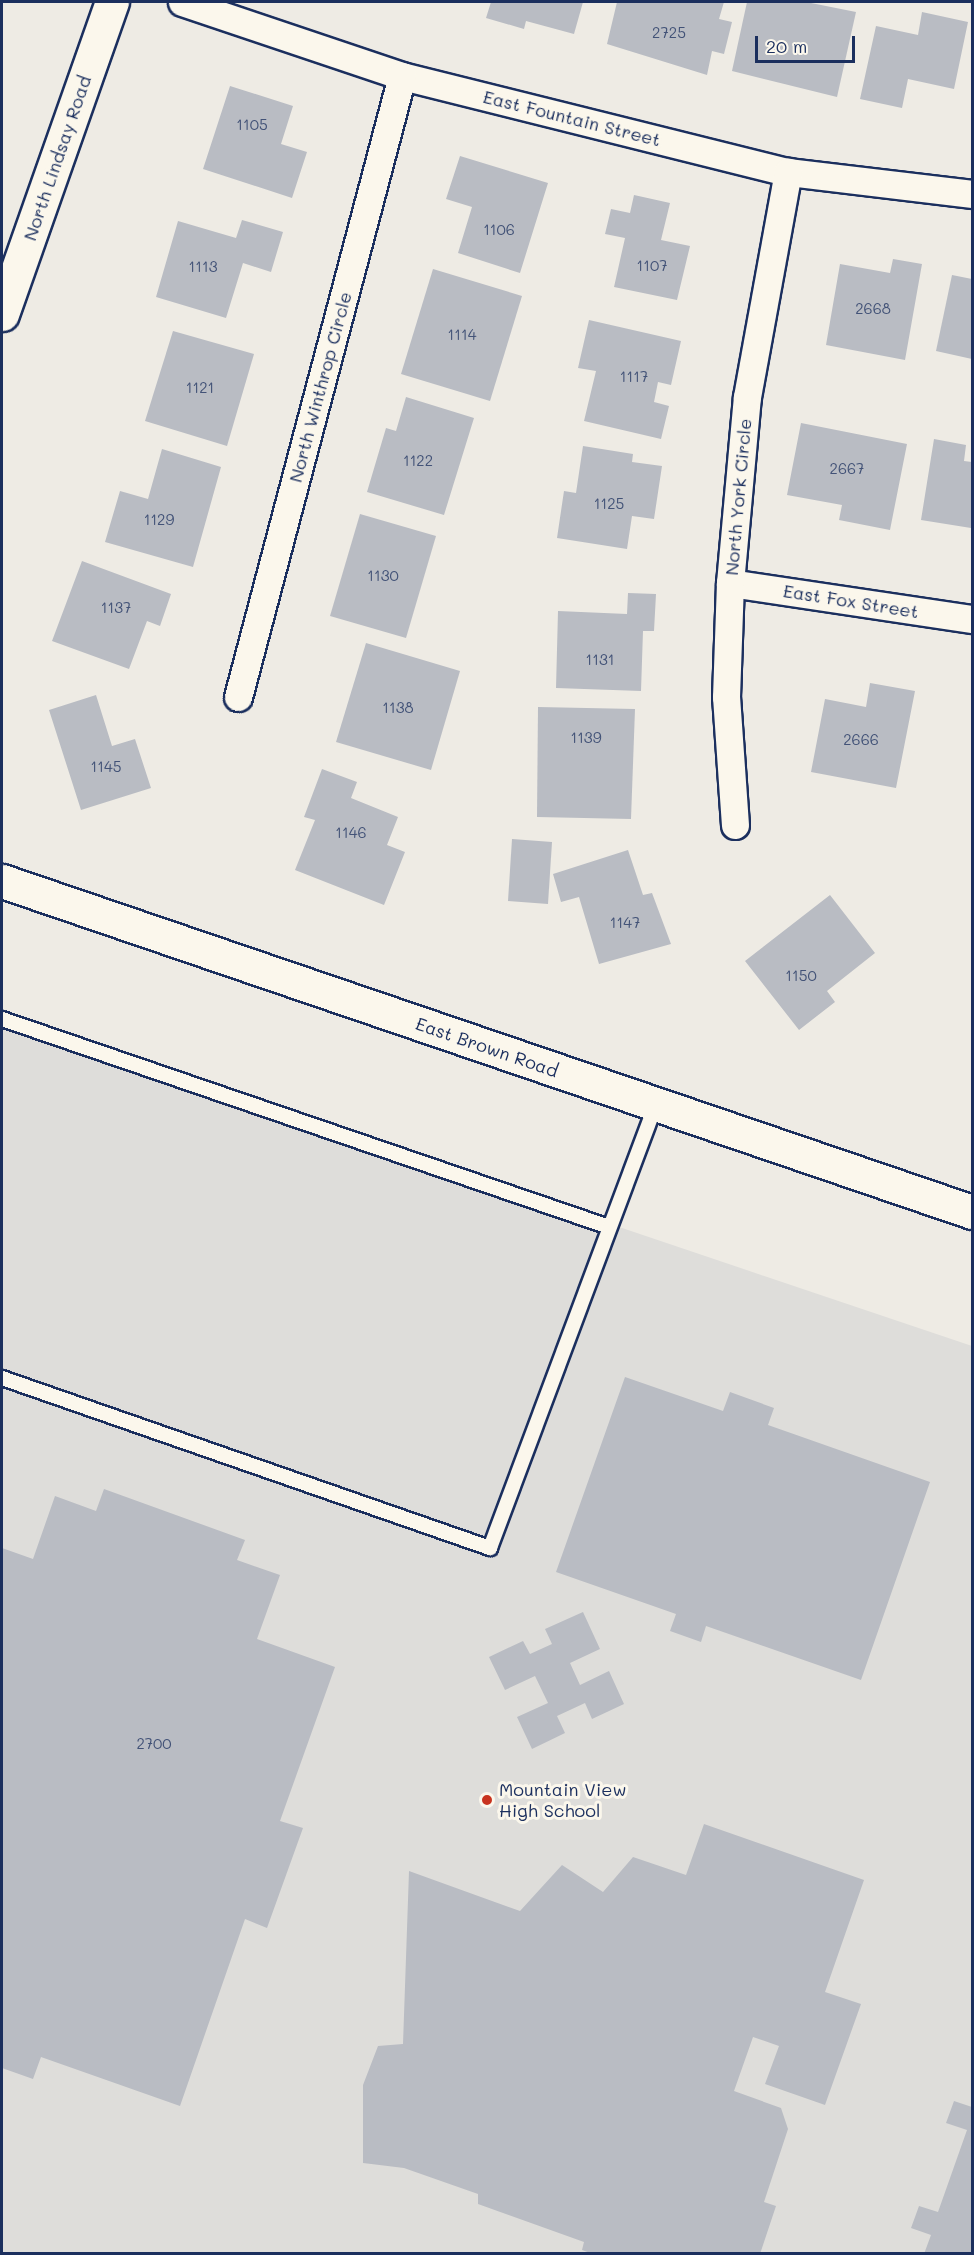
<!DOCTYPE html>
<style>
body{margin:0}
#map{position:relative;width:974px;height:2255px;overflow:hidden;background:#eeebe4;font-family:Mali,sans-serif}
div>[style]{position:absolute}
.built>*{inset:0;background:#deddda}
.building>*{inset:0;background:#b9bcc3}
.roads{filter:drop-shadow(2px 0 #1b2f5e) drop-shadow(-2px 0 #1b2f5e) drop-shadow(0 2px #1b2f5e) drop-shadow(0 -2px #1b2f5e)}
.lane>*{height:14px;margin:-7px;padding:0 7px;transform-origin:7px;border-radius:7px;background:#fbf7ec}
.street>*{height:27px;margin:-13.5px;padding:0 13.5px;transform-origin:13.5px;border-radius:13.5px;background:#fbf7ec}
.secondary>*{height:33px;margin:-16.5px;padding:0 16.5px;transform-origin:16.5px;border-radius:16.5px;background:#fbf7ec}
.dots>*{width:16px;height:16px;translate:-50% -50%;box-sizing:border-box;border:3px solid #fbf7ec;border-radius:50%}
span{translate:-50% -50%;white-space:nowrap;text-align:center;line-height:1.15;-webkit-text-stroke:6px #fbf7ec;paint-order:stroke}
.number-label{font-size:15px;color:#425277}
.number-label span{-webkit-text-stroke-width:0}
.street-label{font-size:18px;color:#1b2f5e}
.poi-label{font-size:18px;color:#1b2f5e}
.left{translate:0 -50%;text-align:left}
.frame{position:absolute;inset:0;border:3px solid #1b2f5e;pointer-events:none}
.scale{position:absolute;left:755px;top:36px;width:100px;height:27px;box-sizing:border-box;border:3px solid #1b2f5e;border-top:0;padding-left:8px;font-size:18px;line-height:21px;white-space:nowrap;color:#1b2f5e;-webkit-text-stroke:4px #fbf7ec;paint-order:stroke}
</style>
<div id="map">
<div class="built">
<div style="clip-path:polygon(2px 1019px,972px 1346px,972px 2253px,2px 2254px)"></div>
</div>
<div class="building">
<div style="clip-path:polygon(491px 2px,583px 2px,574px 34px,526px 21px,524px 29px,486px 18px)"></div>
<div style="clip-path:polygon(617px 2px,724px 2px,719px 19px,732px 22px,724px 54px,712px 51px,707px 75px,607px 44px)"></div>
<div style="clip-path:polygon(747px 2px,806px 2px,856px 12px,837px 97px,732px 71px)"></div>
<div style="clip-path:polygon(922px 12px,968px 22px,954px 89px,908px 79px,902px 108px,860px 99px,876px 26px,918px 35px)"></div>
<div style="clip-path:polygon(230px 86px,293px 106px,281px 144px,307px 152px,292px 198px,203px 169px)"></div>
<div style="clip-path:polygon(460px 156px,548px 183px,520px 273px,458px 253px,472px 207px,446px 199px)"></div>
<div style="clip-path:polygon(634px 195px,670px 203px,661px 240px,690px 246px,677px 300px,614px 287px,625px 238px,605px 234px,611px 209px,630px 213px)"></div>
<div style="clip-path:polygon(242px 220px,283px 232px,271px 272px,243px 263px,226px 318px,156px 297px,178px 221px,236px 238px)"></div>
<div style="clip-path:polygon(893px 259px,922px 264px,905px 360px,826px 345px,840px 264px,890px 273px)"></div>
<div style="clip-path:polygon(433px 269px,522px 296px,490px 401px,401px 374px)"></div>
<div style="clip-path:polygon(952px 275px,972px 279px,972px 359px,936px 351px)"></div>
<div style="clip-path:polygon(589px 320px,681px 341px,671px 385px,658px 382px,654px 402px,669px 406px,661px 439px,584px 421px,596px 371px,578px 368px)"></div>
<div style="clip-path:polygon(173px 331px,254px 354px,227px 446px,145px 421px)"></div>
<div style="clip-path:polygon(406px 397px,474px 418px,444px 515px,367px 492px,386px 428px,396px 431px)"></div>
<div style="clip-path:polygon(801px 423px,907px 444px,890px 530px,839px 520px,842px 505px,787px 495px)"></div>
<div style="clip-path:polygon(934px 439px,966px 445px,964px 461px,972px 462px,972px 543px,971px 528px,921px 520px)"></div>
<div style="clip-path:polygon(583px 446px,633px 454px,632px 462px,662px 466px,654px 519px,632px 516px,627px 549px,557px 538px,564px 491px,576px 493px)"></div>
<div style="clip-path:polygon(162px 449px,221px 467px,193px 567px,105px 542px,120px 491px,148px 499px)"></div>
<div style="clip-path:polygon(360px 514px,436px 536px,406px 638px,330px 616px)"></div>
<div style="clip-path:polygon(82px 561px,171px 594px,160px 626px,147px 621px,129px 669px,52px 641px)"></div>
<div style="clip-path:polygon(628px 593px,656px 594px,654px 631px,643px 631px,641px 691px,556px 688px,558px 611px,627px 614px)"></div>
<div style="clip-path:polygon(366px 643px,460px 671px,431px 770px,336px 742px)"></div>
<div style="clip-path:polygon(870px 683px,915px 691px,896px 788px,811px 772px,825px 699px,866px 707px)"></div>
<div style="clip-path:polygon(96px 695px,112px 746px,135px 739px,151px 788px,81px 810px,49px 710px)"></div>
<div style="clip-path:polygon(538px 707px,635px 709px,631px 819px,537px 817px)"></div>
<div style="clip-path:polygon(322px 769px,357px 782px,351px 798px,398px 817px,387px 845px,405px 852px,384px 905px,295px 870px,315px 820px,304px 817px)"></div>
<div style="clip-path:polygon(512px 839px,552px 842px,548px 904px,508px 901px)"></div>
<div style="clip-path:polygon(628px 850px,643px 895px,652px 893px,671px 944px,599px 964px,579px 897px,561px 902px,553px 874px)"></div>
<div style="clip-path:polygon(830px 895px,875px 953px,827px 991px,835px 1002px,799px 1030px,745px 961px)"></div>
<div style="clip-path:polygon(625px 1377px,723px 1411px,730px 1392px,774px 1408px,768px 1425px,930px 1482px,861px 1680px,706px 1626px,701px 1642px,670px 1631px,676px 1614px,556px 1572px)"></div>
<div style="clip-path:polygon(104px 1489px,245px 1540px,237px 1560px,280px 1575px,257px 1639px,335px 1667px,280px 1821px,303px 1828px,267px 1928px,245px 1919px,180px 2106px,41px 2057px,33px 2079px,2px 2068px,2px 1548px,33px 1559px,55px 1496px,96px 1511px)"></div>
<div style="clip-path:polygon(583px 1612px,600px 1649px,570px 1663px,580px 1685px,609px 1671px,624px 1704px,592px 1719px,585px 1703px,557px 1716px,565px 1733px,532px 1749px,517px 1717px,548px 1703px,535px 1676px,505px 1690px,489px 1657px,523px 1641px,530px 1654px,552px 1644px,545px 1629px)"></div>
<div style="clip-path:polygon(704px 1824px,864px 1880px,825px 1992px,861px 2004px,825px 2105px,765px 2084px,779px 2046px,753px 2037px,734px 2091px,781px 2108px,788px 2129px,764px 2202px,776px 2206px,760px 2254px,593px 2254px,582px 2250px,584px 2242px,478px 2204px,478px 2194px,404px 2168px,363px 2163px,363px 2085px,378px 2046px,403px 2044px,409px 1871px,520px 1911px,562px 1865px,603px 1892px,633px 1857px,686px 1875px)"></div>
<div style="clip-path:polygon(954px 2101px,972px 2107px,972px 2254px,924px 2254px,931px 2235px,911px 2228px,919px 2206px,938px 2212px,967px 2130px,946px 2123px)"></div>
</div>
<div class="roads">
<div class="lane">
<div style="left:2px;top:1019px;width:642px;rotate:18.91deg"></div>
<div style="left:2px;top:1378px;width:517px;rotate:19.21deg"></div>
<div style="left:490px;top:1548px;width:474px;rotate:-69.5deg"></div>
</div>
<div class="street">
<div style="left:182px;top:2px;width:232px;rotate:18.6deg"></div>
<div style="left:402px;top:76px;width:398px;rotate:14deg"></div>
<div style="left:788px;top:172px;width:185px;rotate:6.8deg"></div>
<div style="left:730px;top:583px;width:245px;rotate:8.5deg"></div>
<div style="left:238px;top:697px;width:642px;rotate:-75.21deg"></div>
<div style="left:735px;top:825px;width:128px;rotate:-94deg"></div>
<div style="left:726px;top:697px;width:114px;rotate:-88deg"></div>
<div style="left:730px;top:583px;width:187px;rotate:-84.8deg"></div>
<div style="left:747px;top:397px;width:229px;rotate:-79.7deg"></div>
</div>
<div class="secondary">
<div style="left:2px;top:314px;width:331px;rotate:-70.6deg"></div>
<div style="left:2px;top:881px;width:1025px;rotate:18.84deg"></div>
</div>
</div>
<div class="dots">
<div style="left:487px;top:1800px;background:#c8321e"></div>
</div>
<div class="number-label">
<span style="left:669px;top:33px">2725</span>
<span style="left:252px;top:125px">1105</span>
<span style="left:499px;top:230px">1106</span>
<span style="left:652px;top:266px">1107</span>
<span style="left:203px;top:267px">1113</span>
<span style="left:873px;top:309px">2668</span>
<span style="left:462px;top:335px">1114</span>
<span style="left:634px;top:377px">1117</span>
<span style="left:200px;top:388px">1121</span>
<span style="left:418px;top:461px">1122</span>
<span style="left:847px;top:469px">2667</span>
<span style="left:609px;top:504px">1125</span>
<span style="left:159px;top:520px">1129</span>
<span style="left:383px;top:576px">1130</span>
<span style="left:116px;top:608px">1137</span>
<span style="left:600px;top:660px">1131</span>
<span style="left:398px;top:708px">1138</span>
<span style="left:586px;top:738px">1139</span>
<span style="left:861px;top:740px">2666</span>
<span style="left:106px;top:767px">1145</span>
<span style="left:351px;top:833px">1146</span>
<span style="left:625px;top:923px">1147</span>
<span style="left:801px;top:976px">1150</span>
<span style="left:154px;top:1744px">2700</span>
</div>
<div class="street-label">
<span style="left:572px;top:118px;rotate:14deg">East Fountain Street</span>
<span style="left:57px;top:158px;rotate:-71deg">North Lindsay Road</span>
<span style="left:320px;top:387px;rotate:-75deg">North Winthrop Circle</span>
<span style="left:738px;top:497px;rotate:-85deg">North York Circle</span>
<span style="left:851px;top:601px;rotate:9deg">East Fox Street</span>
<span style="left:487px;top:1047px;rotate:19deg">East Brown Road</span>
</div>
<div class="poi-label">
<span class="left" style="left:499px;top:1800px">Mountain View<br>High School</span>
</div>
<div class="frame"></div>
<div class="scale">20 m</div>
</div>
